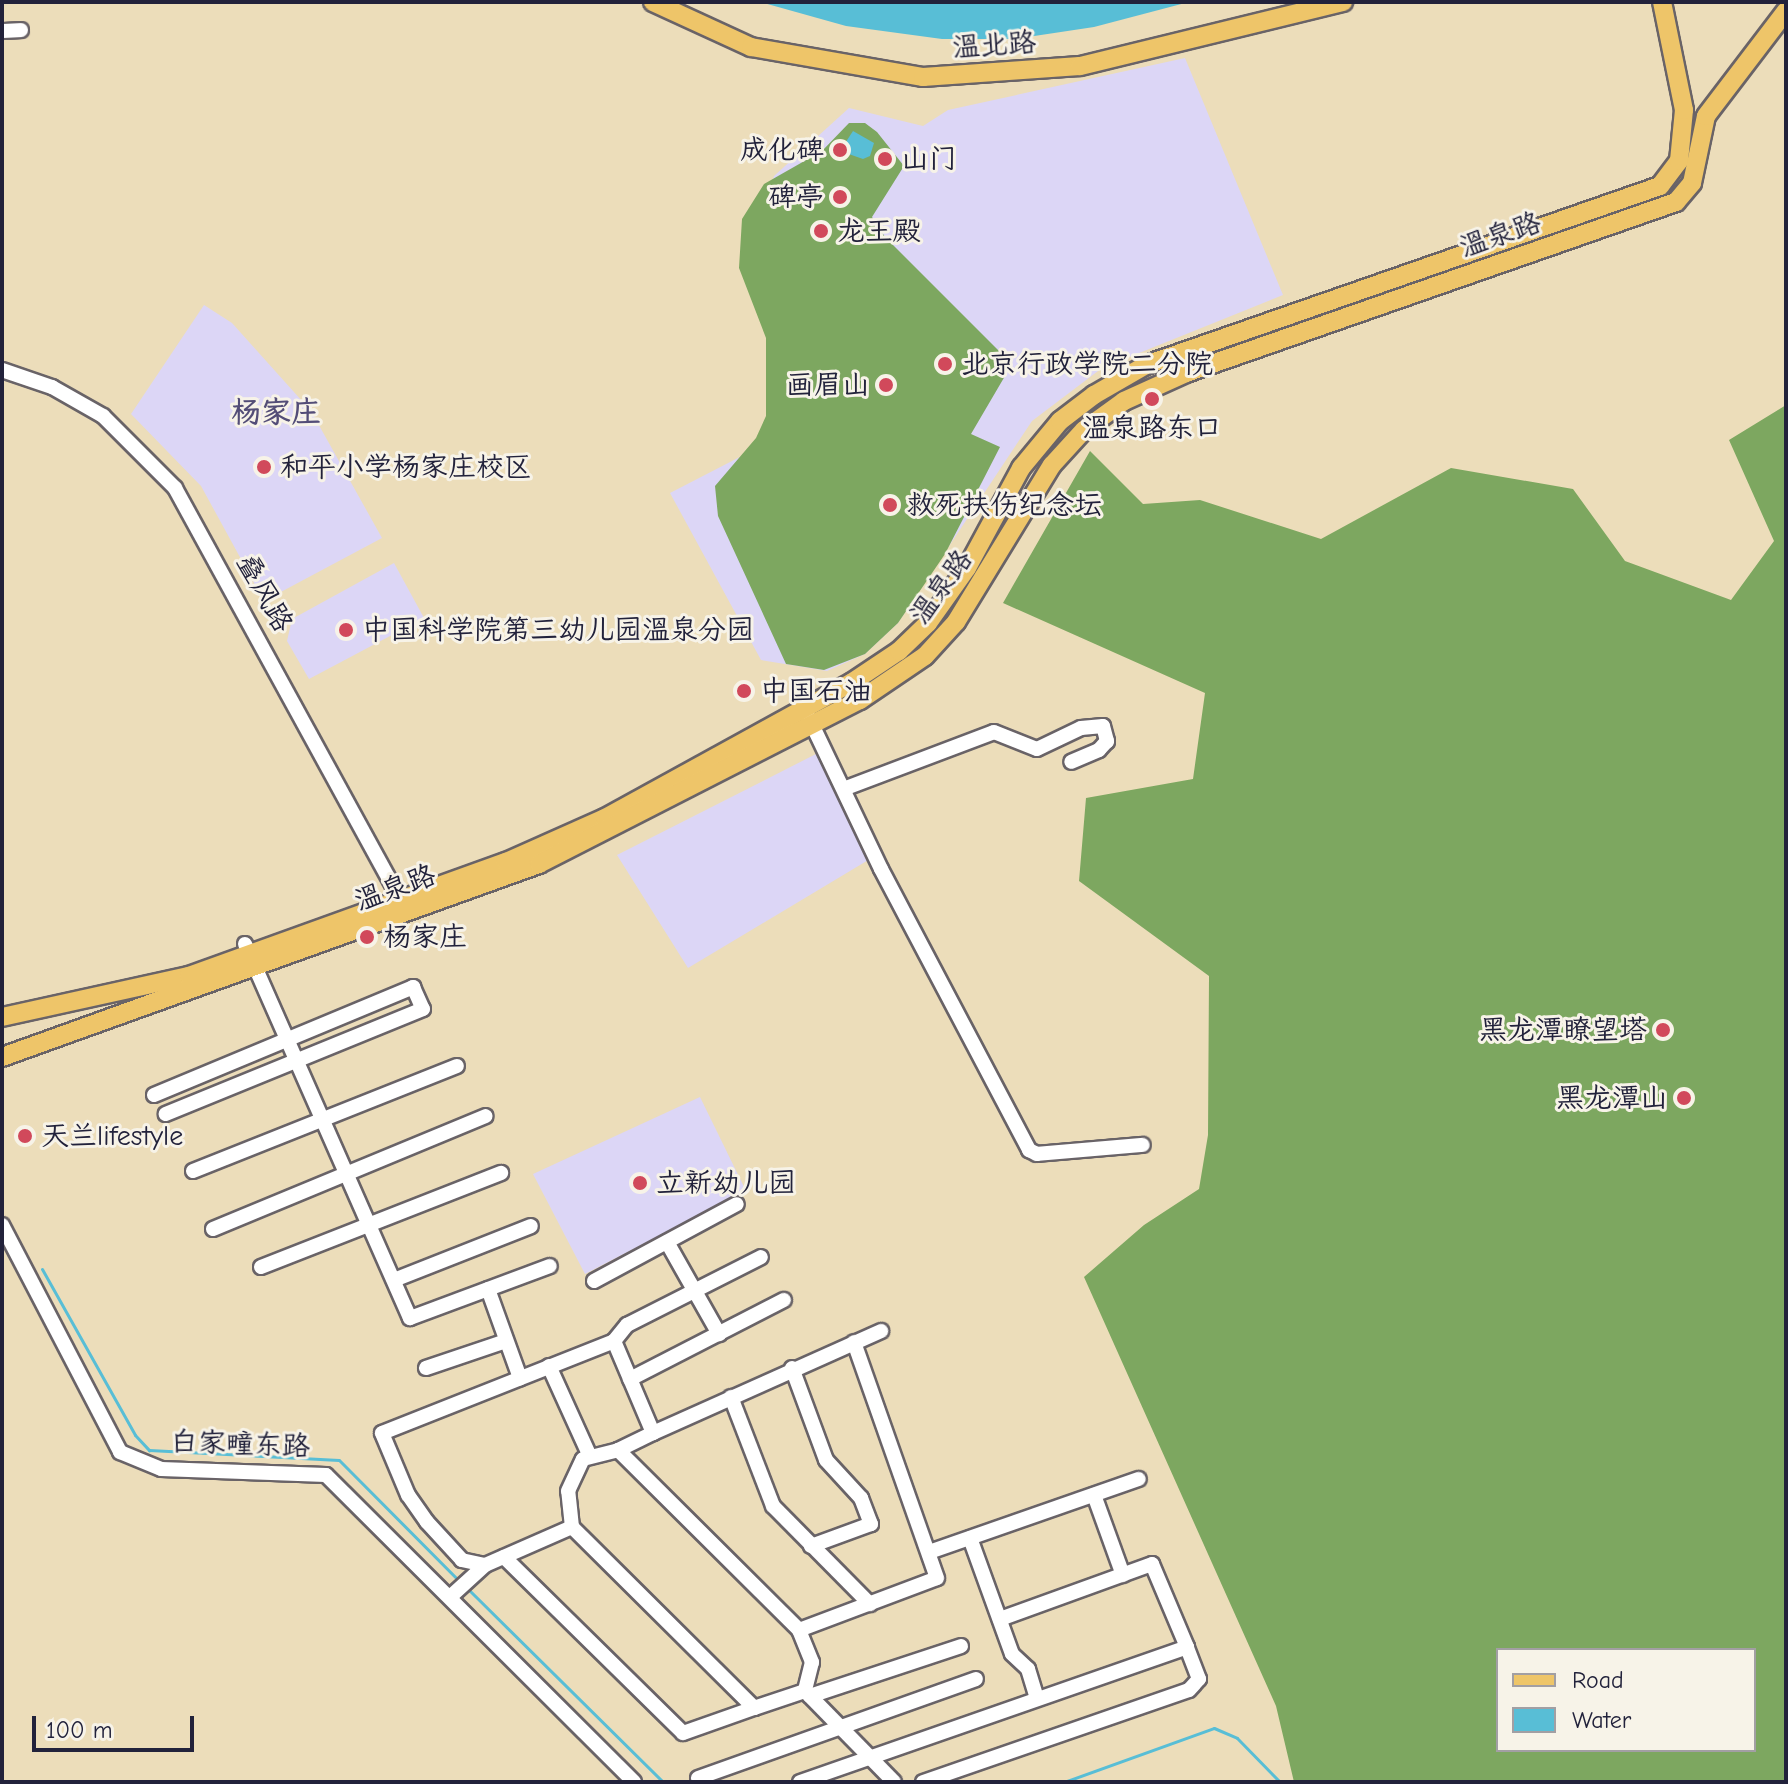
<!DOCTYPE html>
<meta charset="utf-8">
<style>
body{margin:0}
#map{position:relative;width:1788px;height:1784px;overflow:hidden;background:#ecddba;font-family:"Comic Neue","LXGW WenKai TC",sans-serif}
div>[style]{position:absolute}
.built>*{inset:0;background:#dcd6f6}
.forest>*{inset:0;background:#7da760}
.water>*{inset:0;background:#58bed6}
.stream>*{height:3px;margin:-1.5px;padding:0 1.5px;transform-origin:1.5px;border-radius:1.5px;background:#58bed6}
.roads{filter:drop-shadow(2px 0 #696367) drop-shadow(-2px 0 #696367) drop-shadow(0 2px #696367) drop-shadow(0 -2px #696367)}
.minor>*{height:14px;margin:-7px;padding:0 7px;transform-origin:7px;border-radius:7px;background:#fff}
.major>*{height:18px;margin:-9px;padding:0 9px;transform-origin:9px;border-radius:9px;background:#eec569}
.dots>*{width:22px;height:22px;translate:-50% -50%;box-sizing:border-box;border:4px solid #f7f3e8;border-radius:50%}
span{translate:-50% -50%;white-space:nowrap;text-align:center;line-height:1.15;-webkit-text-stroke:6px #f7f3e8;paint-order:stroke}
.street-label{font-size:28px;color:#22223b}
.poi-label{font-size:28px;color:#22223b}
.right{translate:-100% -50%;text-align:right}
.left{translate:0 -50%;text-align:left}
.neighbourhood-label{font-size:30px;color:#534d77;font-weight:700}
.frame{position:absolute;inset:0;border:4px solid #22223b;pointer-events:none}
.legend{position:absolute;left:1496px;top:1648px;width:260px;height:104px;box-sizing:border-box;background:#f7f3e8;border:2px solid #a29fa3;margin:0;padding:10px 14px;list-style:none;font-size:24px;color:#22223b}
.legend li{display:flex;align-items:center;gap:16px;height:40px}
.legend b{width:40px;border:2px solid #a29fa3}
.scale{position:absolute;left:32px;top:1716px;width:162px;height:36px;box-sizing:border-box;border:4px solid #22223b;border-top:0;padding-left:10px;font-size:24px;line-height:28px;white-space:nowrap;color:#22223b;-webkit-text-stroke:6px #f7f3e8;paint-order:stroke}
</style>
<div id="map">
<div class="built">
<div style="clip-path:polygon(1185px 58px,1283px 295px,1102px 368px,1032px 421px,898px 623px,865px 654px,827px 671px,761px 660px,670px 493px,767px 443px,779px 360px,758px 227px,774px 176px,849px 108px,923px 126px,948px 110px)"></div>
<div style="clip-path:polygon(204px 305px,232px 323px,311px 411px,382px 538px,264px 601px,201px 486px,131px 414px)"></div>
<div style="clip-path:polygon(394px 563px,424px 618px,309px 679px,287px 641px,292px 619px)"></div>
<div style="clip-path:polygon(816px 754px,870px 859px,688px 968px,617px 855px)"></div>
<div style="clip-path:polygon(700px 1097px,746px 1191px,585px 1274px,533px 1174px)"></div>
</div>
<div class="forest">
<div style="clip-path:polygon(849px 123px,865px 123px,877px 132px,904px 166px,872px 217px,885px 237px,1000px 352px,1005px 376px,971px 434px,1000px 447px,945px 554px,898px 623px,865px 654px,824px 670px,786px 664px,718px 516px,715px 486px,756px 438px,766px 416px,766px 338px,739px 268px,742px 219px,764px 184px,822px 151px)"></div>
<div style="clip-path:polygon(evenodd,1786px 405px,1786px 1782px,1294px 1782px,1276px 1706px,1084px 1277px,1144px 1225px,1199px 1189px,1208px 1135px,1209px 976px,1079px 881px,1086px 798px,1193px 779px,1205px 693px,1003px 603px,1090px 451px,1143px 504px,1200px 500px,1321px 539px,1451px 468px,1573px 489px,1625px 561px,1731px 600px,1774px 541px,1729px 440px,1786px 405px,1498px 1650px,1754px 1650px,1754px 1750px,1498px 1750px,1498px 1650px)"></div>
</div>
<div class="water">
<div style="clip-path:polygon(760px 2px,1189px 2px,1094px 27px,1014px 39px,942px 39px,846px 26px)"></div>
<div style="clip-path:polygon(853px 131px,874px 143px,870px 156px,863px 159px,840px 151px)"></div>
</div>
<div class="stream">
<div style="left:42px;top:1269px;width:190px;rotate:60.7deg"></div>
<div style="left:135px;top:1435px;width:21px;rotate:47deg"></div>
<div style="left:149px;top:1450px;width:190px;rotate:3deg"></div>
<div style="left:339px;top:1460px;width:173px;rotate:45.2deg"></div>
<div style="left:467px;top:1588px;width:276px;rotate:44.7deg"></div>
<div style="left:1064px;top:1782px;width:159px;rotate:-19.8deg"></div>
<div style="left:1214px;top:1728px;width:25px;rotate:23deg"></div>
<div style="left:1237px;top:1738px;width:62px;rotate:45.7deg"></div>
</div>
<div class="roads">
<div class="minor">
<div style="left:2px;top:31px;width:19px;rotate:-3deg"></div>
<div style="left:2px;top:370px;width:53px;rotate:18.8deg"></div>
<div style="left:52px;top:387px;width:59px;rotate:29.6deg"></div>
<div style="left:103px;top:416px;width:102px;rotate:45deg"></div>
<div style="left:175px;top:488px;width:477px;rotate:61.3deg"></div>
<div style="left:809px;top:718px;width:167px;rotate:64.5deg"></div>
<div style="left:881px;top:869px;width:318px;rotate:62.2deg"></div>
<div style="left:1029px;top:1150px;width:9px;rotate:27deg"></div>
<div style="left:1037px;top:1154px;width:106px;rotate:-4.9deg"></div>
<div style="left:846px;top:788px;width:158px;rotate:-20.7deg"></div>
<div style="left:994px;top:732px;width:46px;rotate:21.6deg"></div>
<div style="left:1037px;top:749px;width:49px;rotate:-25.5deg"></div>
<div style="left:1081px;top:728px;width:22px;rotate:-5deg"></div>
<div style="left:1103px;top:726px;width:16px;rotate:75deg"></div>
<div style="left:1107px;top:741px;width:12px;rotate:132deg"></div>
<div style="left:1099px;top:750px;width:30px;rotate:157deg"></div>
<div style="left:245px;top:944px;width:409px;rotate:66.2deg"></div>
<div style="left:410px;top:1318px;width:149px;rotate:-20.4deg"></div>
<div style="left:154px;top:1095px;width:281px;rotate:-22.6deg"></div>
<div style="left:413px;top:987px;width:24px;rotate:66deg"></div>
<div style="left:423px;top:1009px;width:278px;rotate:157.8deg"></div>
<div style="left:193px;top:1171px;width:284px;rotate:-21.7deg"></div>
<div style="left:2px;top:1225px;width:256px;rotate:62.5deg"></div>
<div style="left:120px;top:1452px;width:44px;rotate:22.5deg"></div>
<div style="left:161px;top:1469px;width:165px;rotate:2.1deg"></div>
<div style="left:326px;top:1475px;width:435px;rotate:44.9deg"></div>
<div style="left:213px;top:1229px;width:295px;rotate:-22.5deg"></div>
<div style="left:667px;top:1242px;width:106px;rotate:60.5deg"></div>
<div style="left:261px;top:1267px;width:258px;rotate:-21.4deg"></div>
<div style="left:394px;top:1280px;width:147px;rotate:-21.5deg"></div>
<div style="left:594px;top:1281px;width:162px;rotate:-28.3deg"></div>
<div style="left:488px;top:1289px;width:95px;rotate:70.2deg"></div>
<div style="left:614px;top:1341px;width:21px;rotate:-51deg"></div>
<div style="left:627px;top:1325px;width:150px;rotate:-26.9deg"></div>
<div style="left:549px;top:1366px;width:97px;rotate:65.6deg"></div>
<div style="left:426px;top:1368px;width:84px;rotate:-18.6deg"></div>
<div style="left:792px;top:1368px;width:98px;rotate:69.7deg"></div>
<div style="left:826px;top:1460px;width:52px;rotate:47.4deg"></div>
<div style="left:861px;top:1498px;width:28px;rotate:69deg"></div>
<div style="left:871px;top:1524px;width:64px;rotate:159.9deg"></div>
<div style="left:630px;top:1379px;width:173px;rotate:-27.2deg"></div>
<div style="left:731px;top:1397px;width:117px;rotate:68.9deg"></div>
<div style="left:773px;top:1506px;width:138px;rotate:45.3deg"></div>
<div style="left:653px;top:1433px;width:250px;rotate:-24.1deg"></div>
<div style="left:1094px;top:1495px;width:85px;rotate:70.1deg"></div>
<div style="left:572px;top:1527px;width:36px;rotate:-96deg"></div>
<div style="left:568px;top:1491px;width:35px;rotate:-65deg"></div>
<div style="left:583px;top:1459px;width:36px;rotate:-14deg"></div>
<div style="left:970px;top:1538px;width:123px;rotate:70.1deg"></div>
<div style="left:1012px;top:1654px;width:22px;rotate:43deg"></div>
<div style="left:1028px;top:1669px;width:30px;rotate:73deg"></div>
<div style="left:929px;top:1552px;width:222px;rotate:-19.2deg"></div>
<div style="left:504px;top:1557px;width:251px;rotate:44.5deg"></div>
<div style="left:683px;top:1733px;width:75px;rotate:-19.4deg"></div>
<div style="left:485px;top:1565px;width:24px;rotate:-168deg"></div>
<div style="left:462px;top:1560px;width:52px;rotate:-132.6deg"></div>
<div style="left:427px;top:1522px;width:33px;rotate:-125deg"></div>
<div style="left:408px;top:1495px;width:67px;rotate:-112.8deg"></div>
<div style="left:382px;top:1433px;width:250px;rotate:-21.6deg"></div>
<div style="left:614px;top:1341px;width:100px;rotate:67deg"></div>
<div style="left:653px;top:1433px;width:39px;rotate:154deg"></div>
<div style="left:618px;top:1450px;width:255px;rotate:44.8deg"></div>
<div style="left:799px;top:1630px;width:35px;rotate:68deg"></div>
<div style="left:812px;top:1662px;width:30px;rotate:104deg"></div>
<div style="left:450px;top:1597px;width:47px;rotate:-42.4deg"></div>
<div style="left:485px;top:1565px;width:95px;rotate:-23.6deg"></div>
<div style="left:572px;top:1527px;width:257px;rotate:44.8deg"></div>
<div style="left:754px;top:1708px;width:54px;rotate:-18.4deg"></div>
<div style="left:805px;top:1691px;width:127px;rotate:45.6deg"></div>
<div style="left:799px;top:1630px;width:147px;rotate:-20.6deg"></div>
<div style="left:937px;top:1578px;width:250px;rotate:-109.4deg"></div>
<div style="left:810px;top:1696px;width:159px;rotate:-18.3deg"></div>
<div style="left:698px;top:1778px;width:295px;rotate:-19.6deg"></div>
<div style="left:800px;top:1782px;width:410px;rotate:-19.2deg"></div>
<div style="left:1187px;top:1647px;width:90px;rotate:-112.9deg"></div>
<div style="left:1152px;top:1564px;width:162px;rotate:160.1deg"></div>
<div style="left:923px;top:1782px;width:281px;rotate:-19.1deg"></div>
<div style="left:1189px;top:1690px;width:15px;rotate:-48deg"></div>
<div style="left:1199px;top:1679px;width:34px;rotate:-111deg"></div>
</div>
<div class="major">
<div style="left:653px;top:2px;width:108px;rotate:24.7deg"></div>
<div style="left:751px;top:47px;width:175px;rotate:9.9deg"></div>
<div style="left:923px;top:77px;width:157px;rotate:-4deg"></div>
<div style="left:1080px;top:66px;width:271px;rotate:-13.7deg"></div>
<div style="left:2px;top:1017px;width:191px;rotate:-12.4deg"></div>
<div style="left:189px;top:976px;width:337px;rotate:-19.8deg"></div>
<div style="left:506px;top:862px;width:108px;rotate:-24deg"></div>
<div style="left:605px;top:818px;width:281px;rotate:-28.8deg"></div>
<div style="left:851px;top:683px;width:58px;rotate:-33.7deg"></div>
<div style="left:899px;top:651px;width:40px;rotate:-44deg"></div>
<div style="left:928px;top:623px;width:67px;rotate:-54.7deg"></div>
<div style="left:967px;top:568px;width:114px;rotate:-61.6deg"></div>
<div style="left:1021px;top:468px;width:61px;rotate:-50.3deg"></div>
<div style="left:1060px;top:421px;width:43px;rotate:-37.4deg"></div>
<div style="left:1094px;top:395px;width:60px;rotate:-30deg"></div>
<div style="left:1146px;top:365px;width:544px;rotate:-19.2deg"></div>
<div style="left:1660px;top:186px;width:31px;rotate:-53deg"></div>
<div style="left:1679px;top:161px;width:51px;rotate:-84.4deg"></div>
<div style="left:1684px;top:110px;width:110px;rotate:-101.5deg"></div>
<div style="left:2px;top:1057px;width:571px;rotate:-19.77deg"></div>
<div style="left:539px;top:864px;width:360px;rotate:-27.1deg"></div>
<div style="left:860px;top:700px;width:78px;rotate:-34.1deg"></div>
<div style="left:925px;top:656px;width:46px;rotate:-47.6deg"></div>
<div style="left:956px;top:622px;width:184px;rotate:-58.6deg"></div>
<div style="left:1052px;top:465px;width:47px;rotate:-47.6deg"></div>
<div style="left:1084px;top:430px;width:49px;rotate:-35.9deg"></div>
<div style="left:1124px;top:401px;width:68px;rotate:-24.3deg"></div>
<div style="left:1186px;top:373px;width:519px;rotate:-19.24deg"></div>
<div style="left:1676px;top:202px;width:25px;rotate:-50deg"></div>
<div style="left:1692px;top:183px;width:68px;rotate:-78.2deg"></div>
<div style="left:1706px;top:116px;width:132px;rotate:-52.7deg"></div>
</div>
</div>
<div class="dots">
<div style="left:840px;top:150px;background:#d1495b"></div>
<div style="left:885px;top:159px;background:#d1495b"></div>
<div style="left:840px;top:197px;background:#d1495b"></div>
<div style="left:821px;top:231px;background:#d1495b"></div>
<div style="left:945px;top:364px;background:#d1495b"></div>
<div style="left:886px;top:385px;background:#d1495b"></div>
<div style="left:1152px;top:399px;background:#d1495b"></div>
<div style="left:264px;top:467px;background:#d1495b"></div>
<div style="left:890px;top:505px;background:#d1495b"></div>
<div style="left:346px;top:630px;background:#d1495b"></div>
<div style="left:744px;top:691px;background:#d1495b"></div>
<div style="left:367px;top:937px;background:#d1495b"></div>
<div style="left:1663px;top:1030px;background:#d1495b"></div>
<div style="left:1684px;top:1098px;background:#d1495b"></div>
<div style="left:25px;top:1136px;background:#d1495b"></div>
<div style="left:640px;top:1183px;background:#d1495b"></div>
</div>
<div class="street-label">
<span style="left:994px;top:45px;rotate:-4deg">温北路</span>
<span style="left:1500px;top:235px;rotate:-19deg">温泉路</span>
<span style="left:941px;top:587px;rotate:-54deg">温泉路</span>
<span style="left:265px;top:593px;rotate:61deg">叠风路</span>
<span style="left:395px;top:888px;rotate:-20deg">温泉路</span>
<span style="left:240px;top:1444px;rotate:2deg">白家疃东路</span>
</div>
<div class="poi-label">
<span class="right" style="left:824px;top:150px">成化碑</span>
<span class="left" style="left:901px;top:159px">山门</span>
<span class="right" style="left:824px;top:197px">碑亭</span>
<span class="left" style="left:837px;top:231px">龙王殿</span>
<span class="left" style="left:961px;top:364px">北京行政学院二分院</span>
<span class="right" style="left:870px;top:385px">画眉山</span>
<span style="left:1152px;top:428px">温泉路东口</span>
<span class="left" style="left:280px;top:467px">和平小学杨家庄校区</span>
<span class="left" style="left:906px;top:505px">救死扶伤纪念坛</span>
<span class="left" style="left:362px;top:630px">中国科学院第三幼儿园温泉分园</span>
<span class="left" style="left:760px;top:691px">中国石油</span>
<span class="left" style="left:383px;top:937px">杨家庄</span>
<span class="right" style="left:1647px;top:1030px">黑龙潭瞭望塔</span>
<span class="right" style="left:1668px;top:1098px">黑龙潭山</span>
<span class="left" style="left:41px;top:1136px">天兰lifestyle</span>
<span class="left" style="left:656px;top:1183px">立新幼儿园</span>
</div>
<div class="neighbourhood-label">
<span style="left:276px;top:413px">杨家庄</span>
</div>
<div class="frame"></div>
<ul class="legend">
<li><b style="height:10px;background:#eec569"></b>Road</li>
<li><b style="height:22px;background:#58bed6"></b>Water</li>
</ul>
<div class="scale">100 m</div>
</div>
